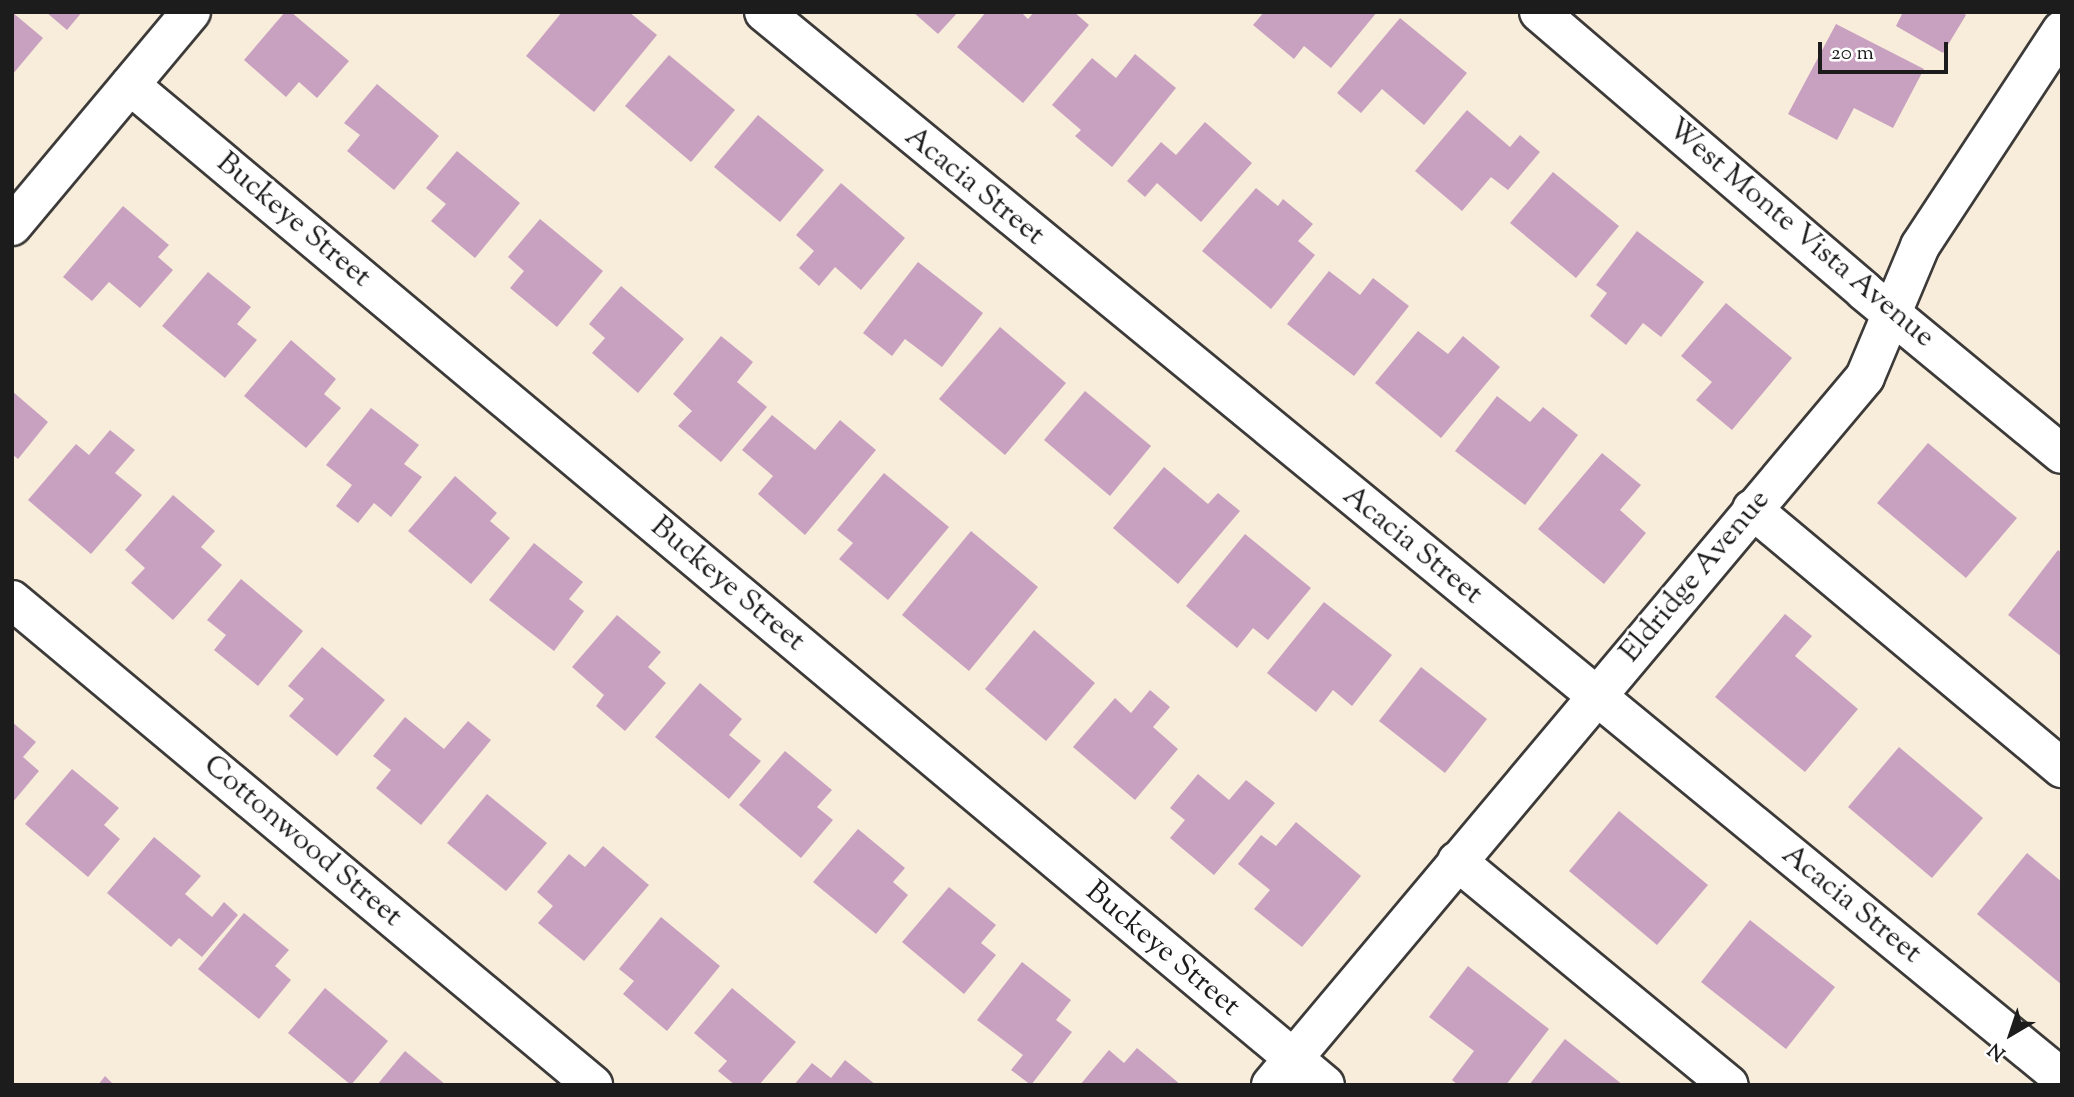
<!DOCTYPE html>
<style>
body{margin:0}
#map{position:relative;width:2074px;height:1097px;overflow:hidden;background:#f8ecdb;font-family:"Sorts Mill Goudy",serif}
div>[style]{position:absolute}
.building>*{inset:0;background:#c9a1c0}
.roads{filter:drop-shadow(2px 0 #3d3b39) drop-shadow(-2px 0 #3d3b39) drop-shadow(0 2px #3d3b39) drop-shadow(0 -2px #3d3b39)}
.minor>*{height:38px;margin:-19px;padding:0 19px;transform-origin:19px;border-radius:19px;background:#fff}
span{translate:-50% -50%;white-space:nowrap;text-align:center;line-height:1.15;-webkit-text-stroke:5px #fff;paint-order:stroke}
.street-label{font-size:30px;color:#1c1c1c}
.frame{position:absolute;inset:0;border:14px solid #1c1c1c;pointer-events:none}
.north{position:absolute;left:1976px;top:999px;width:70px;height:70px;-webkit-text-stroke:5px #fff;paint-order:stroke;rotate:219deg;font-size:19px;font-weight:700;line-height:28px;text-align:center;color:#1c1c1c}
.north::after{content:'';display:block;margin:auto;width:24px;height:32px;background:#1c1c1c;clip-path:polygon(50% 0,100% 100%,50% 72%,0 100%)}
.scale{position:absolute;left:1818px;top:42px;width:130px;height:32px;box-sizing:border-box;border:4px solid #1c1c1c;border-top:0;padding-left:9px;font-size:21px;line-height:24px;white-space:nowrap;color:#1c1c1c;-webkit-text-stroke:5px #fff;paint-order:stroke}
</style>
<div id="map">
<div class="building">
<div style="clip-path:polygon(12px 12px,43px 38px,12px 75px)"></div>
<div style="clip-path:polygon(46px 12px,82px 12px,67px 30px)"></div>
<div style="clip-path:polygon(285px 12px,291px 12px,349px 61px,317px 98px,299px 82px,286px 97px,244px 60px)"></div>
<div style="clip-path:polygon(562px 12px,629px 12px,657px 35px,594px 112px,526px 56px)"></div>
<div style="clip-path:polygon(913px 12px,958px 12px,938px 34px)"></div>
<div style="clip-path:polygon(986px 12px,1021px 12px,1028px 19px,1034px 12px,1074px 12px,1089px 25px,1023px 103px,957px 47px)"></div>
<div style="clip-path:polygon(1264px 12px,1377px 12px,1331px 68px,1304px 46px,1294px 59px,1253px 25px)"></div>
<div style="clip-path:polygon(1903px 12px,1961px 12px,1966px 15px,1943px 53px,1896px 26px)"></div>
<div style="clip-path:polygon(1400px 18px,1467px 73px,1424px 125px,1382px 89px,1361px 113px,1337px 93px)"></div>
<div style="clip-path:polygon(1836px 24px,1924px 69px,1893px 128px,1854px 108px,1837px 140px,1788px 114px)"></div>
<div style="clip-path:polygon(1135px 54px,1176px 88px,1112px 167px,1075px 136px,1081px 130px,1052px 105px,1092px 58px,1116px 78px)"></div>
<div style="clip-path:polygon(669px 55px,735px 110px,691px 162px,625px 106px)"></div>
<div style="clip-path:polygon(377px 84px,439px 136px,394px 190px,347px 151px,360px 135px,344px 123px)"></div>
<div style="clip-path:polygon(1467px 110px,1510px 147px,1520px 135px,1540px 152px,1508px 190px,1491px 177px,1462px 211px,1415px 171px)"></div>
<div style="clip-path:polygon(758px 115px,824px 170px,780px 222px,714px 167px)"></div>
<div style="clip-path:polygon(1205px 122px,1252px 163px,1201px 222px,1157px 183px,1145px 197px,1127px 181px,1161px 142px,1176px 155px)"></div>
<div style="clip-path:polygon(457px 151px,520px 203px,475px 258px,431px 221px,446px 204px,426px 188px)"></div>
<div style="clip-path:polygon(1553px 172px,1619px 226px,1576px 278px,1510px 223px)"></div>
<div style="clip-path:polygon(841px 183px,905px 238px,861px 290px,835px 267px,819px 286px,799px 268px,814px 251px,796px 235px)"></div>
<div style="clip-path:polygon(1256px 188px,1278px 206px,1283px 199px,1313px 224px,1298px 241px,1315px 255px,1271px 309px,1202px 251px)"></div>
<div style="clip-path:polygon(123px 206px,169px 245px,158px 257px,173px 270px,140px 308px,109px 282px,92px 301px,63px 277px)"></div>
<div style="clip-path:polygon(540px 219px,603px 271px,557px 327px,510px 288px,524px 271px,508px 257px)"></div>
<div style="clip-path:polygon(1637px 231px,1704px 282px,1661px 337px,1643px 323px,1626px 345px,1590px 316px,1607px 293px,1596px 285px)"></div>
<div style="clip-path:polygon(918px 262px,983px 313px,942px 367px,905px 339px,892px 356px,863px 333px)"></div>
<div style="clip-path:polygon(1329px 271px,1360px 295px,1373px 278px,1409px 306px,1354px 376px,1287px 324px)"></div>
<div style="clip-path:polygon(208px 272px,251px 307px,237px 324px,257px 340px,225px 378px,162px 326px)"></div>
<div style="clip-path:polygon(621px 286px,684px 339px,638px 393px,592px 353px,605px 338px,589px 324px)"></div>
<div style="clip-path:polygon(1726px 303px,1792px 358px,1732px 430px,1696px 400px,1712px 382px,1681px 356px)"></div>
<div style="clip-path:polygon(1000px 327px,1066px 383px,1005px 455px,939px 399px)"></div>
<div style="clip-path:polygon(1418px 331px,1448px 354px,1463px 336px,1500px 367px,1441px 438px,1375px 383px)"></div>
<div style="clip-path:polygon(721px 336px,753px 362px,737px 382px,767px 407px,721px 462px,678px 426px,692px 411px,673px 394px)"></div>
<div style="clip-path:polygon(291px 340px,336px 379px,324px 394px,341px 408px,306px 448px,244px 396px)"></div>
<div style="clip-path:polygon(12px 391px,48px 422px,18px 459px,12px 454px)"></div>
<div style="clip-path:polygon(1085px 391px,1151px 446px,1110px 496px,1044px 440px)"></div>
<div style="clip-path:polygon(1497px 396px,1530px 422px,1543px 407px,1578px 435px,1525px 505px,1455px 451px)"></div>
<div style="clip-path:polygon(371px 408px,419px 445px,404px 464px,422px 477px,391px 517px,374px 503px,358px 523px,336px 506px,352px 485px,326px 465px)"></div>
<div style="clip-path:polygon(772px 415px,815px 450px,840px 420px,876px 450px,805px 535px,758px 494px,773px 476px,742px 450px)"></div>
<div style="clip-path:polygon(110px 430px,135px 450px,115px 473px,142px 495px,91px 554px,28px 500px,76px 444px,89px 455px)"></div>
<div style="clip-path:polygon(1928px 443px,2017px 518px,1966px 578px,1877px 503px)"></div>
<div style="clip-path:polygon(1602px 453px,1641px 485px,1620px 510px,1646px 533px,1604px 584px,1538px 529px)"></div>
<div style="clip-path:polygon(1164px 467px,1208px 504px,1218px 493px,1240px 511px,1178px 584px,1113px 528px)"></div>
<div style="clip-path:polygon(884px 473px,949px 527px,888px 600px,839px 559px,853px 543px,837px 530px)"></div>
<div style="clip-path:polygon(455px 476px,497px 513px,490px 521px,510px 538px,471px 584px,408px 531px)"></div>
<div style="clip-path:polygon(173px 495px,215px 531px,201px 547px,222px 565px,173px 620px,131px 583px,145px 568px,125px 550px)"></div>
<div style="clip-path:polygon(971px 531px,1038px 587px,969px 671px,902px 615px)"></div>
<div style="clip-path:polygon(1245px 534px,1311px 588px,1268px 640px,1253px 628px,1237px 648px,1186px 606px)"></div>
<div style="clip-path:polygon(534px 543px,583px 582px,569px 599px,584px 611px,554px 651px,489px 600px)"></div>
<div style="clip-path:polygon(2058px 550px,2062px 553px,2062px 657px,2008px 615px)"></div>
<div style="clip-path:polygon(241px 579px,303px 631px,258px 686px,214px 650px,226px 635px,207px 620px)"></div>
<div style="clip-path:polygon(1324px 602px,1392px 655px,1352px 706px,1333px 690px,1316px 712px,1267px 673px)"></div>
<div style="clip-path:polygon(1785px 614px,1812px 636px,1795px 656px,1858px 709px,1805px 772px,1715px 697px)"></div>
<div style="clip-path:polygon(617px 615px,661px 652px,648px 667px,666px 683px,625px 731px,596px 706px,604px 695px,572px 667px)"></div>
<div style="clip-path:polygon(1034px 630px,1095px 683px,1046px 741px,985px 689px)"></div>
<div style="clip-path:polygon(322px 647px,385px 700px,337px 756px,289px 716px,304px 699px,288px 686px)"></div>
<div style="clip-path:polygon(1421px 667px,1487px 719px,1445px 773px,1379px 721px)"></div>
<div style="clip-path:polygon(700px 683px,742px 719px,729px 735px,761px 761px,729px 799px,655px 737px)"></div>
<div style="clip-path:polygon(1150px 690px,1170px 707px,1153px 727px,1178px 749px,1135px 800px,1073px 747px,1115px 698px,1131px 713px)"></div>
<div style="clip-path:polygon(405px 717px,444px 749px,468px 721px,491px 740px,421px 825px,376px 788px,391px 770px,373px 756px)"></div>
<div style="clip-path:polygon(12px 722px,36px 742px,23px 757px,39px 771px,12px 803px)"></div>
<div style="clip-path:polygon(1899px 747px,1983px 818px,1932px 878px,1848px 807px)"></div>
<div style="clip-path:polygon(785px 751px,832px 790px,817px 807px,833px 820px,801px 858px,739px 805px)"></div>
<div style="clip-path:polygon(72px 769px,119px 808px,104px 825px,120px 839px,88px 877px,25px 824px)"></div>
<div style="clip-path:polygon(1198px 774px,1229px 800px,1246px 780px,1275px 803px,1214px 875px,1170px 838px,1185px 820px,1170px 808px)"></div>
<div style="clip-path:polygon(487px 794px,547px 843px,506px 891px,447px 843px)"></div>
<div style="clip-path:polygon(1619px 811px,1708px 885px,1657px 945px,1569px 871px)"></div>
<div style="clip-path:polygon(1296px 822px,1361px 876px,1302px 947px,1254px 909px,1270px 890px,1238px 864px,1261px 835px,1276px 846px)"></div>
<div style="clip-path:polygon(858px 829px,905px 868px,893px 882px,908px 895px,876px 934px,813px 882px)"></div>
<div style="clip-path:polygon(154px 837px,201px 876px,185px 894px,212px 917px,224px 902px,238px 915px,202px 957px,179px 938px,171px 947px,107px 893px)"></div>
<div style="clip-path:polygon(603px 846px,649px 885px,584px 961px,538px 923px,553px 906px,537px 892px,569px 854px,585px 867px)"></div>
<div style="clip-path:polygon(2027px 853px,2062px 882px,2062px 985px,1977px 914px)"></div>
<div style="clip-path:polygon(949px 887px,996px 925px,981px 943px,996px 955px,964px 994px,902px 942px)"></div>
<div style="clip-path:polygon(244px 913px,289px 950px,275px 966px,291px 980px,259px 1019px,198px 969px)"></div>
<div style="clip-path:polygon(661px 917px,720px 966px,667px 1031px,623px 994px,634px 981px,619px 969px)"></div>
<div style="clip-path:polygon(1750px 920px,1835px 987px,1786px 1049px,1701px 982px)"></div>
<div style="clip-path:polygon(1022px 962px,1071px 1000px,1056px 1020px,1072px 1032px,1031px 1085px,1011px 1070px,1023px 1055px,977px 1020px)"></div>
<div style="clip-path:polygon(1468px 966px,1549px 1029px,1506px 1085px,1458px 1085px,1452px 1080px,1474px 1051px,1429px 1017px)"></div>
<div style="clip-path:polygon(325px 988px,388px 1041px,351px 1085px,288px 1033px)"></div>
<div style="clip-path:polygon(732px 988px,796px 1042px,759px 1085px,735px 1085px,718px 1071px,727px 1061px,694px 1033px)"></div>
<div style="clip-path:polygon(1565px 1039px,1623px 1085px,1529px 1085px)"></div>
<div style="clip-path:polygon(1137px 1048px,1181px 1085px,1080px 1085px,1109px 1050px,1124px 1063px)"></div>
<div style="clip-path:polygon(405px 1051px,446px 1085px,377px 1085px)"></div>
<div style="clip-path:polygon(845px 1060px,876px 1085px,794px 1085px,812px 1063px,831px 1078px)"></div>
<div style="clip-path:polygon(105px 1076px,114px 1085px,98px 1085px)"></div>
</div>
<div class="roads">
<div class="minor">
<div style="left:764px;top:12px;width:1680px;rotate:39.4deg"></div>
<div style="left:1539px;top:12px;width:428px;rotate:40.6deg"></div>
<div style="left:1864px;top:291px;width:256px;rotate:39.5deg"></div>
<div style="left:130px;top:85px;width:1558px;rotate:39.92deg"></div>
<div style="left:12px;top:226px;width:279px;rotate:-50.1deg"></div>
<div style="left:1752px;top:509px;width:404px;rotate:39.9deg"></div>
<div style="left:12px;top:600px;width:757px;rotate:39.85deg"></div>
<div style="left:1457px;top:861px;width:352px;rotate:39.5deg"></div>
<div style="left:1271px;top:1085px;width:924px;rotate:-50deg"></div>
<div style="left:1865px;top:377px;width:142px;rotate:-67.2deg"></div>
<div style="left:1920px;top:246px;width:258px;rotate:-56.7deg"></div>
</div>
</div>
<div class="street-label">
<span style="left:974px;top:187px;rotate:39deg">Acacia Street</span>
<span style="left:293px;top:221px;rotate:40deg">Buckeye Street</span>
<span style="left:1800px;top:234px;rotate:40deg">West Monte Vista Avenue</span>
<span style="left:1412px;top:546px;rotate:39deg">Acacia Street</span>
<span style="left:1696px;top:577px;rotate:-50deg">Eldridge Avenue</span>
<span style="left:727px;top:585px;rotate:40deg">Buckeye Street</span>
<span style="left:302px;top:842px;rotate:40deg">Cottonwood Street</span>
<span style="left:1851px;top:905px;rotate:39deg">Acacia Street</span>
<span style="left:1162px;top:950px;rotate:40deg">Buckeye Street</span>
</div>
<div class="frame"></div>
<div class="north">N</div>
<div class="scale">20 m</div>
</div>
